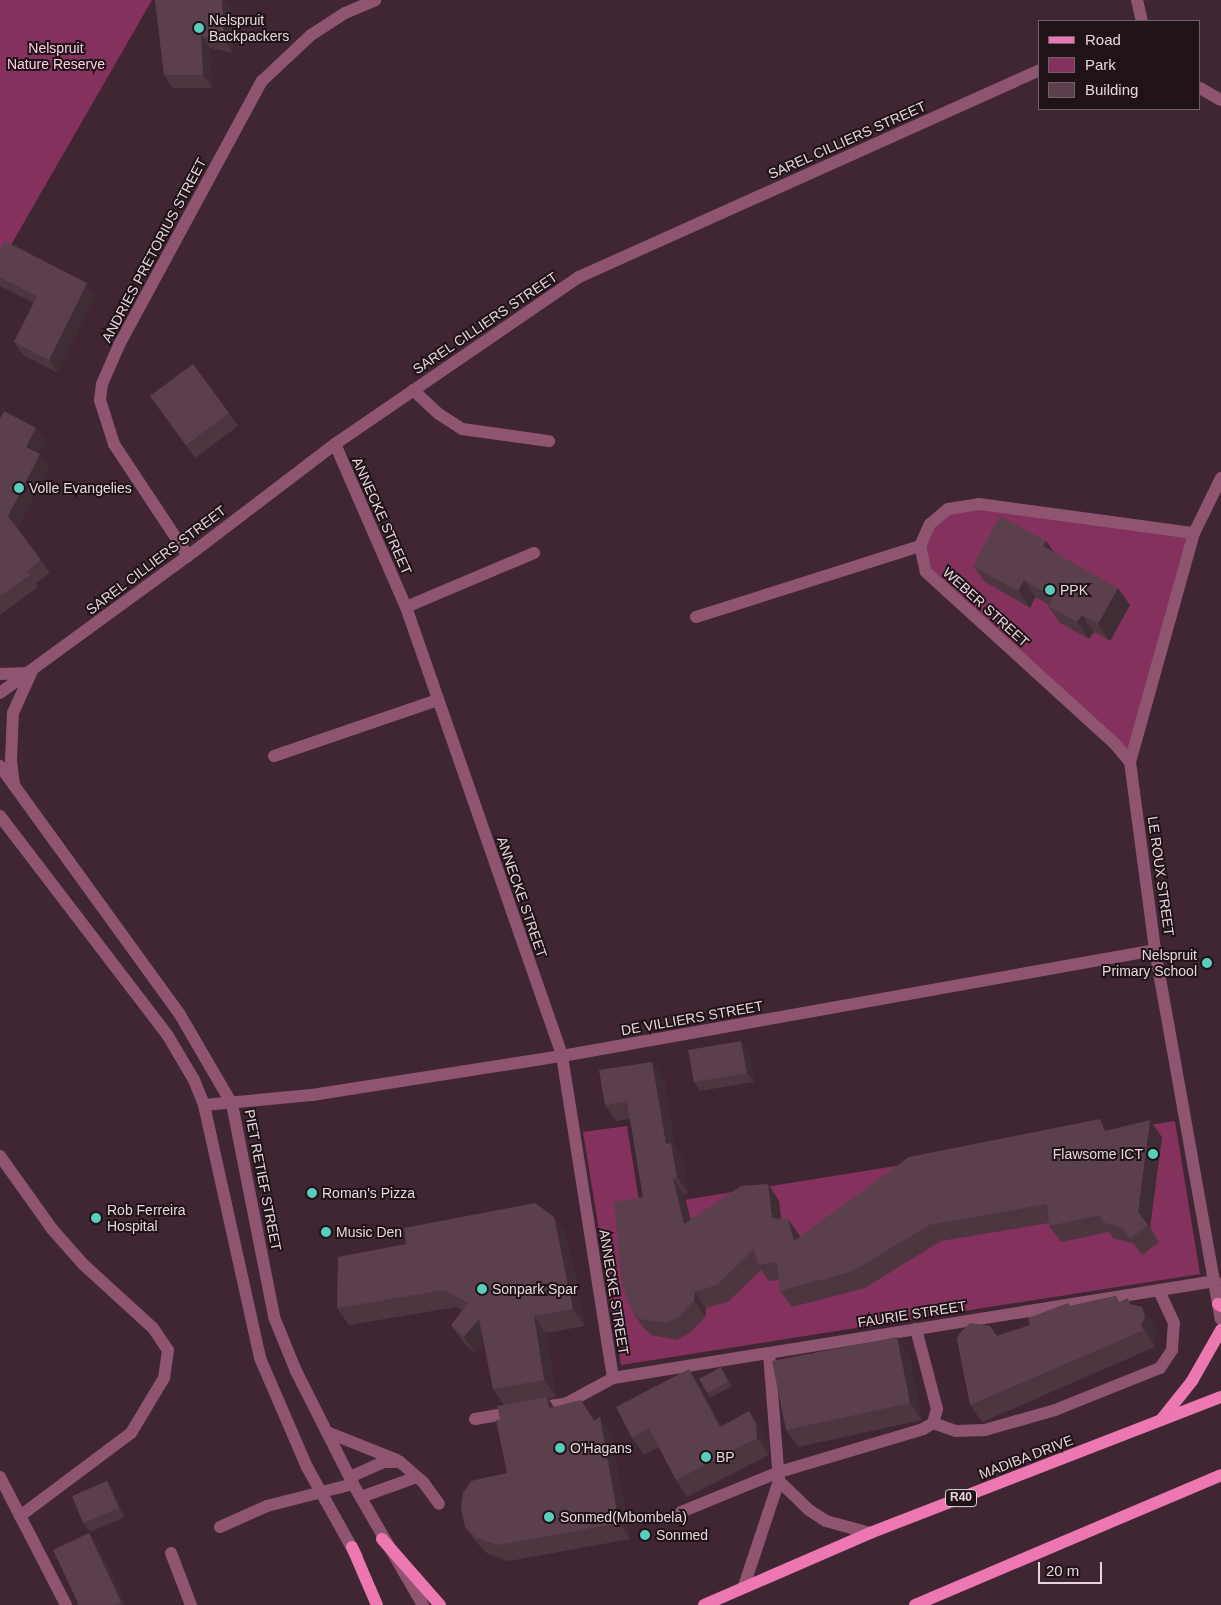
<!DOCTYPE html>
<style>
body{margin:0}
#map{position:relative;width:1221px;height:1605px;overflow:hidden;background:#3f2632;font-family:Arial,sans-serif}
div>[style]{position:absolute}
.green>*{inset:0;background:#84325d}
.minor>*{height:12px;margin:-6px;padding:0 6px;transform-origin:6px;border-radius:6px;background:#8f5570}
.major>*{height:12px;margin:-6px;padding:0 6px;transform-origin:6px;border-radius:6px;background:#ec77b1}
.wall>*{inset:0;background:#4e3641}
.shaded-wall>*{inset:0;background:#402c35}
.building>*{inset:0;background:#5b3f4c}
.dots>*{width:14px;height:14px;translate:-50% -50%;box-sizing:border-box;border:2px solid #1f1318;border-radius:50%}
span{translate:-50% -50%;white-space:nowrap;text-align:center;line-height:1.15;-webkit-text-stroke:4px #1f1318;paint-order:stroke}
.shield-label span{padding:1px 4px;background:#1f1318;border:1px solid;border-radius:4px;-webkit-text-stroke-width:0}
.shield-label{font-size:12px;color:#e7d5dd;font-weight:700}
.poi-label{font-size:14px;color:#e7d5dd}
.left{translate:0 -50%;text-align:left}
.right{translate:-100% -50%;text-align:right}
.park-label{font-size:14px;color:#ffcde3}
.street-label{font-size:14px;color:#e7d5dd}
.legend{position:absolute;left:1038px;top:20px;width:162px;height:90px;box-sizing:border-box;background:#1f1318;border:1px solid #6f6167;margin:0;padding:6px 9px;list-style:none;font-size:15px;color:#e7d5dd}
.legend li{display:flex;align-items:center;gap:10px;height:25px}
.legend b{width:25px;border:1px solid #6f6167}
.scale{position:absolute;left:1038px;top:1562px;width:64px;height:22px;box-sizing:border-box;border:2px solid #e7d5dd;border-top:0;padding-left:6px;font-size:15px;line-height:18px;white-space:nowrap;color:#e7d5dd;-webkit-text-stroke:4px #1f1318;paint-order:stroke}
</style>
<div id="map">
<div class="green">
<div style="clip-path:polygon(0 0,152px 0,0 264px)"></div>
<div style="clip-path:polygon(979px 504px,1194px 533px,1130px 762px,926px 572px,922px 544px,948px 509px)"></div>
<div style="clip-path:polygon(1175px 1121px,1200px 1274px,621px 1365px,583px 1132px,627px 1126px,640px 1207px)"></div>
</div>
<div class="minor">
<div style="left:1137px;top:0;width:22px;rotate:77deg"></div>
<div style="left:1200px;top:88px;width:24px;rotate:30deg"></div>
<div style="left:413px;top:390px;width:35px;rotate:43deg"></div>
<div style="left:439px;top:414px;width:27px;rotate:33deg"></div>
<div style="left:462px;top:429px;width:88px;rotate:7.9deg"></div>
<div style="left:335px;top:444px;width:178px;rotate:66.5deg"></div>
<div style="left:406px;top:607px;width:475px;rotate:70.8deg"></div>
<div style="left:562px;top:1056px;width:326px;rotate:81deg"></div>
<div style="left:1221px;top:478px;width:61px;rotate:116.1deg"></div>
<div style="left:1194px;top:533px;width:238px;rotate:105.6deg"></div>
<div style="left:1130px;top:762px;width:190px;rotate:82.4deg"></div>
<div style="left:1155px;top:950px;width:375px;rotate:79.9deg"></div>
<div style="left:188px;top:556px;width:134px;rotate:-123.5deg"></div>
<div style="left:114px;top:444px;width:46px;rotate:-107.7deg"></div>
<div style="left:100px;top:400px;width:16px;rotate:-83deg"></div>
<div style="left:102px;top:384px;width:43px;rotate:-66.4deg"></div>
<div style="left:119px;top:345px;width:300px;rotate:-61.6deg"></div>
<div style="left:262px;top:81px;width:67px;rotate:-43.2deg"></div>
<div style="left:311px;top:35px;width:40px;rotate:-32.9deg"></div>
<div style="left:345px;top:13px;width:33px;rotate:-23deg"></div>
<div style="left:406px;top:607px;width:139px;rotate:-22.9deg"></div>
<div style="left:696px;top:617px;width:235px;rotate:-17.6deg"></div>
<div style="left:0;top:674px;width:27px;rotate:-2deg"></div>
<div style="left:0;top:693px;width:233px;rotate:-36.1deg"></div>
<div style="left:188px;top:556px;width:185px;rotate:-37.3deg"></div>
<div style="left:335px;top:444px;width:296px;rotate:-34.4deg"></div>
<div style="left:579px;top:277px;width:505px;rotate:-24.18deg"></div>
<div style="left:274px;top:756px;width:173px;rotate:-18.9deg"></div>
<div style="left:1130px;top:762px;width:23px;rotate:-130deg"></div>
<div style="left:1115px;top:744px;width:256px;rotate:-137.7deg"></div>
<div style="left:926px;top:572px;width:27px;rotate:-103deg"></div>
<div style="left:920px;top:546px;width:24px;rotate:-66deg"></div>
<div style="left:930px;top:524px;width:23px;rotate:-40deg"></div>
<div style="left:948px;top:509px;width:31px;rotate:-9deg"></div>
<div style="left:979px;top:504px;width:217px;rotate:7.7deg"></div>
<div style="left:0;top:766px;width:305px;rotate:54.1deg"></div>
<div style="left:179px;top:1013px;width:105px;rotate:59.8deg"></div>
<div style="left:232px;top:1104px;width:217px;rotate:78.8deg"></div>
<div style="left:274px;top:1317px;width:58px;rotate:67.8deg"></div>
<div style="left:296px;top:1371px;width:127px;rotate:63.2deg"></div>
<div style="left:353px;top:1484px;width:140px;rotate:60deg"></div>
<div style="left:14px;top:785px;width:26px;rotate:-97deg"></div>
<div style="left:11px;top:759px;width:46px;rotate:-87.5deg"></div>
<div style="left:13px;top:713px;width:46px;rotate:-65.7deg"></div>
<div style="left:0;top:816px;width:277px;rotate:52.6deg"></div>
<div style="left:168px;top:1036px;width:51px;rotate:59.4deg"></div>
<div style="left:194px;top:1080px;width:27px;rotate:68deg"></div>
<div style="left:204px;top:1105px;width:259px;rotate:77.5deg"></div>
<div style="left:260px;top:1358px;width:119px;rotate:66.7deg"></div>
<div style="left:307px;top:1467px;width:103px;rotate:60.9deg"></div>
<div style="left:204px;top:1105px;width:108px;rotate:-5.3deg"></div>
<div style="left:312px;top:1095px;width:253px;rotate:-8.9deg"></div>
<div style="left:562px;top:1056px;width:602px;rotate:-10.13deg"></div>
<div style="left:0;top:1156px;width:90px;rotate:54.5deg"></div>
<div style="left:52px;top:1229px;width:48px;rotate:48.4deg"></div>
<div style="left:84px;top:1265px;width:93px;rotate:42.4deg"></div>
<div style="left:153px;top:1328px;width:27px;rotate:56deg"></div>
<div style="left:168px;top:1350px;width:28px;rotate:98deg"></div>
<div style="left:164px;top:1378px;width:64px;rotate:121deg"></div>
<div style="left:131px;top:1433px;width:139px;rotate:143.2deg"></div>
<div style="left:537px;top:1408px;width:30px;rotate:-9deg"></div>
<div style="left:567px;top:1403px;width:52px;rotate:-28.5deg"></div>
<div style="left:613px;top:1378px;width:610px;rotate:-9.15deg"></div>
<div style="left:475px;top:1419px;width:40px;rotate:-10deg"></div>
<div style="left:933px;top:1423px;width:24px;rotate:19deg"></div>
<div style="left:956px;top:1431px;width:29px;rotate:-2deg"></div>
<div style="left:985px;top:1430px;width:73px;rotate:-15.9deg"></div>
<div style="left:1055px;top:1410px;width:113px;rotate:-21.8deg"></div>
<div style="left:1160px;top:1368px;width:22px;rotate:-56deg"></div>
<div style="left:1172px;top:1350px;width:27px;rotate:-86deg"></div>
<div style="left:1174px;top:1323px;width:35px;rotate:-115deg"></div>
<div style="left:327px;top:1432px;width:75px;rotate:21.8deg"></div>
<div style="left:0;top:1477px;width:144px;rotate:62.7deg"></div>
<div style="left:350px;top:1477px;width:37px;rotate:-24deg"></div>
<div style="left:384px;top:1462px;width:16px"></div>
<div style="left:400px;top:1462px;width:30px;rotate:41deg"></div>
<div style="left:423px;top:1482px;width:27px;rotate:54deg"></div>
<div style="left:779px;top:1481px;width:42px;rotate:44deg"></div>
<div style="left:809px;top:1510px;width:20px;rotate:33deg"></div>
<div style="left:826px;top:1521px;width:46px;rotate:15.3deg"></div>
<div style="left:361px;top:1497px;width:59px;rotate:-19.7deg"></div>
<div style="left:681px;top:1512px;width:106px;rotate:-22.2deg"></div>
<div style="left:779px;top:1472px;width:150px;rotate:-16.6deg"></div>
<div style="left:923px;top:1429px;width:12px;rotate:-31deg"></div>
<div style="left:933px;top:1423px;width:15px;rotate:-74deg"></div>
<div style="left:937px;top:1409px;width:83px;rotate:-104.7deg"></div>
<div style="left:220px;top:1527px;width:51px;rotate:-24.1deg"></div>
<div style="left:267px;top:1506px;width:89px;rotate:-14.3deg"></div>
<div style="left:171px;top:1553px;width:56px;rotate:69deg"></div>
<div style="left:744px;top:1586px;width:111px;rotate:-71.6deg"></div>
<div style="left:779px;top:1481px;width:128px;rotate:-94.5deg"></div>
</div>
<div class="major">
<div style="left:1218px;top:1304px;width:4px;rotate:34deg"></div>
<div style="left:1161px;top:1420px;width:50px;rotate:-51.5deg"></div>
<div style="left:1192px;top:1381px;width:59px;rotate:-60.4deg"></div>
<div style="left:382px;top:1539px;width:88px;rotate:48.7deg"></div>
<div style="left:352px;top:1547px;width:63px;rotate:66.7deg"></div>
<div style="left:704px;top:1605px;width:181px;rotate:-23.4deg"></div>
<div style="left:870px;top:1533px;width:376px;rotate:-21.2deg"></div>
<div style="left:915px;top:1605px;width:332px;rotate:-23deg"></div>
</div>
<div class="wall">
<div style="clip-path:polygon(155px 0,231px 7px,233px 53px,210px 48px,212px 88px,173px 88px,164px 75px)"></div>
<div style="clip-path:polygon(0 251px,96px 296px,58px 373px,23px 355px,14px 342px,34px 303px,0 286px)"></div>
<div style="clip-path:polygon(193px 364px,238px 426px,195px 458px,150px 396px)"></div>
<div style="clip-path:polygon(0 419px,36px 428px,45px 440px,38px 453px,49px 467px,17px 528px,50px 573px,36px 583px,38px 587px,0 615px)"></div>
<div style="clip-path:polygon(1046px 541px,1053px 551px,1130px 605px,1110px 641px,1094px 632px,1089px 639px,1060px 623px,1048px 606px,1049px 605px,1035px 597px,1030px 608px,985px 582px,973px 566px)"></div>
<div style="clip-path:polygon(748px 1050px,754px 1082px,700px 1091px,694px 1082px)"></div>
<div style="clip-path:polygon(652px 1062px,664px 1078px,675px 1148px,683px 1159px,688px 1194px,684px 1194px,690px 1219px,768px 1184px,779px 1201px,781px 1219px,800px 1236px,800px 1237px,1108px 1131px,1162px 1137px,1150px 1227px,1159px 1242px,1142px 1255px,1134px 1244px,1113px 1238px,1109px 1232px,1061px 1242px,1049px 1226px,1049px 1223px,941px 1241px,865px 1288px,792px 1307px,780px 1291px,779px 1280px,769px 1281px,761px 1270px,728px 1302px,706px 1308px,705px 1317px,691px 1332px,677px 1340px,651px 1335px,643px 1327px,632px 1311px,643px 1197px,630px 1119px,616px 1121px,605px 1105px)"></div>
<div style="clip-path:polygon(554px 1217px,566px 1234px,585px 1326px,546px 1333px,556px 1397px,548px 1398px,554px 1407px,592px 1415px,595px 1420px,600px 1417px,611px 1433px,630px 1539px,509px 1561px,488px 1554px,476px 1542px,465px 1527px,507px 1473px,500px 1419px,504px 1405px,493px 1389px,484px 1344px,476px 1354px,463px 1342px,451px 1325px,463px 1310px,456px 1307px,349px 1325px,337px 1308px)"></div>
<div style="clip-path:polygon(1116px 1296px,1119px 1302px,1132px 1304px,1154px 1324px,1157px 1334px,1153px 1342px,1155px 1347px,982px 1422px,970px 1405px,997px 1336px,1030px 1325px,1070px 1306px)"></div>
<div style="clip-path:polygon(909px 1354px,922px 1420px,798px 1447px,786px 1430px)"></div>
<div style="clip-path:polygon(724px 1372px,732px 1386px,710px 1398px,707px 1393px)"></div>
<div style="clip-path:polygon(701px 1386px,722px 1426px,761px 1428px,768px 1441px,769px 1455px,687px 1497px,676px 1480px,659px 1447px,644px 1455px,632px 1438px)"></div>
<div style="clip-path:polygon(107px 1481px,113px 1490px,125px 1517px,90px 1532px,83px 1523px)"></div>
<div style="clip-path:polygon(89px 1533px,99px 1546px,126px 1605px,79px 1605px)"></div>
</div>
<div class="shaded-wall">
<div style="clip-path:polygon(222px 0,226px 0,231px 7px,233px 53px,224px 40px)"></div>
<div style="clip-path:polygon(201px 35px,210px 48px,212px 88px,203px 75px)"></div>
<div style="clip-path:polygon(87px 283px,96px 296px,58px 373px,49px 360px)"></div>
<div style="clip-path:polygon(36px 428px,45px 440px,35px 460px,26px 447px)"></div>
<div style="clip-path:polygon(40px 454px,49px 467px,17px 528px,8px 516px)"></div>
<div style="clip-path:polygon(1046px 541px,1058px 558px,1043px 546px)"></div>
<div style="clip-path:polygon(1024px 580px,1035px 597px,1030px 608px,1018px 591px)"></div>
<div style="clip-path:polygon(1118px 588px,1130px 605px,1110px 641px,1098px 624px)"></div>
<div style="clip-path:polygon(1082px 615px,1094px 632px,1089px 639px,1077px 622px)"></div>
<div style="clip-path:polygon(741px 1041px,748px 1050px,754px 1082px,747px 1073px)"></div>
<div style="clip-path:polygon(652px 1062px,664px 1078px,675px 1148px,683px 1159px,688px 1194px,677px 1177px,666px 1144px)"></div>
<div style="clip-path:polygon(1100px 1119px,1112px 1136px,1105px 1131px)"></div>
<div style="clip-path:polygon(1150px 1120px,1162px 1137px,1150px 1227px,1138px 1212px)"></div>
<div style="clip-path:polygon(673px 1178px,684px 1194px,696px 1240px,684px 1224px)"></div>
<div style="clip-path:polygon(768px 1184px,779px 1201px,783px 1234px,772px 1218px)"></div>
<div style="clip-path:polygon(554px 1217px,566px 1234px,585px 1326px,573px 1309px)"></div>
<div style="clip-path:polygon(788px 1219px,800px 1236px,806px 1258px,794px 1241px)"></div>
<div style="clip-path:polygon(695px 1292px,706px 1308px,705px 1317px,694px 1301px)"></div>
<div style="clip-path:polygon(1142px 1307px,1154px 1324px,1157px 1334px,1153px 1342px,1155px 1347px,1144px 1330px,1141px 1325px)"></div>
<div style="clip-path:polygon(534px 1316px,546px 1333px,556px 1397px,544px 1380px)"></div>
<div style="clip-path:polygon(479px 1319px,491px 1336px,476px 1354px,464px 1337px)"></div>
<div style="clip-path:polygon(897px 1337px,909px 1354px,922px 1420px,910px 1403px)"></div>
<div style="clip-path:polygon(689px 1369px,701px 1386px,732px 1444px,720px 1427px)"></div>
<div style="clip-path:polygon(547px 1397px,558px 1413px,549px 1408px)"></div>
<div style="clip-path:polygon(581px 1400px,592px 1415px,603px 1434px,600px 1417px,611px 1433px,630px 1539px,619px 1523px,594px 1421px)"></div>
<div style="clip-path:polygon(749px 1411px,761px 1428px,768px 1441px,769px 1455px,757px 1438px)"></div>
<div style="clip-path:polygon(107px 1481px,113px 1490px,125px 1517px,119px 1508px)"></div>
<div style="clip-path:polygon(89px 1533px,99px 1546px,126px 1605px,123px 1605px,121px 1602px)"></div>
</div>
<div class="building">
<div style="clip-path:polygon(155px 0,222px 0,224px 40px,201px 35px,203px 75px,164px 75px)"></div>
<div style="clip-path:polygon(5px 241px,87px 283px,49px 360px,14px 342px,37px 296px,0 277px,0 251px)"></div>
<div style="clip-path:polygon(193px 364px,229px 413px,186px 445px,150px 396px)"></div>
<div style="clip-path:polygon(4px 411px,36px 428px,26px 447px,40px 454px,8px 516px,41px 560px,27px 571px,30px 575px,0 596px,0 419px)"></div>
<div style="clip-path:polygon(1000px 516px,1046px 541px,1043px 546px,1118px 588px,1098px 624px,1082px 615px,1077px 622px,1048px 606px,1053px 597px,1024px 580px,1018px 591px,973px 566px)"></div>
<div style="clip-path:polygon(741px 1041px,747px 1073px,694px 1082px,688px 1050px)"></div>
<div style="clip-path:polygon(652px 1062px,666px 1144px,671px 1143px,677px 1177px,673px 1178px,684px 1224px,741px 1186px,768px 1184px,772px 1218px,788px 1219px,794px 1241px,909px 1157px,1100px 1119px,1105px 1131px,1150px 1120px,1138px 1212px,1148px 1225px,1130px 1239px,1123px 1228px,1102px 1222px,1100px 1215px,1049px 1226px,1047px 1204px,929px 1225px,853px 1271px,780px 1291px,777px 1262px,758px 1265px,754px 1249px,717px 1285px,695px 1292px,694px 1301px,679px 1316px,666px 1323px,640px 1319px,632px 1311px,622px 1285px,614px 1202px,643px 1197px,627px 1101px,605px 1105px,599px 1070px)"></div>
<div style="clip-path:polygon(535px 1203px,554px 1217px,573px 1309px,534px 1316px,544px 1380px,493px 1389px,479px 1319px,464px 1337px,451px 1325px,468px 1303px,444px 1290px,337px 1308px,338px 1257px,406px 1244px,404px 1228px)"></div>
<div style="clip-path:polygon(1116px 1296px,1119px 1302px,1128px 1298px,1130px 1304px,1142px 1307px,1145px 1317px,1141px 1325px,1144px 1330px,970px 1405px,957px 1340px,959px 1334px,970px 1323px,990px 1326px,997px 1336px,1030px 1325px,1028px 1318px,1068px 1303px,1070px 1306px)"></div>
<div style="clip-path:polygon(897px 1337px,910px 1403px,786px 1430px,772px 1361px)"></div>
<div style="clip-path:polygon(721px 1367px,728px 1382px,707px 1393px,699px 1379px)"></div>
<div style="clip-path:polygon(689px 1369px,720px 1427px,749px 1411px,756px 1424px,757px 1438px,676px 1480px,649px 1428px,632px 1438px,616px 1407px)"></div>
<div style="clip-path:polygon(547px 1397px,549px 1408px,581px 1400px,594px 1421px,600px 1417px,619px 1523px,498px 1545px,477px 1538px,465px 1527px,461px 1509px,463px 1493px,471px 1481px,507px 1473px,496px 1420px,500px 1419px,497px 1406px)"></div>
<div style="clip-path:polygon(107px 1481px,119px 1508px,83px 1523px,72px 1496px)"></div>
<div style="clip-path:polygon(89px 1533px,121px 1602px,115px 1605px,79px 1605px,53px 1550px)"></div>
</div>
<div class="dots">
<div style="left:199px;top:28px;background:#5acebd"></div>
<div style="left:19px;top:488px;background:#5acebd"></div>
<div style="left:1050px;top:590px;background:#5acebd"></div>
<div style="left:1207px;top:963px;background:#5acebd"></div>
<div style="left:1153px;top:1154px;background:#5acebd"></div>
<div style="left:312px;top:1193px;background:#5acebd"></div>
<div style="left:96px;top:1218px;background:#5acebd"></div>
<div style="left:326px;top:1232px;background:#5acebd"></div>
<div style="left:482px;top:1289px;background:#5acebd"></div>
<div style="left:560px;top:1448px;background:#5acebd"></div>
<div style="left:706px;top:1457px;background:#5acebd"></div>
<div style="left:549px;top:1517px;background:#5acebd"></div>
<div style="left:645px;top:1535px;background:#5acebd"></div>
</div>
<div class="shield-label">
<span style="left:961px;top:1498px">R40</span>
</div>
<div class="poi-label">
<span class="left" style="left:209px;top:28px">Nelspruit<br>Backpackers</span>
<span class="left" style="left:29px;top:488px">Volle Evangelies</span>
<span class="left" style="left:1060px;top:590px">PPK</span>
<span class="right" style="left:1197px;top:963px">Nelspruit<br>Primary School</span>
<span class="right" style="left:1143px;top:1154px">Flawsome ICT</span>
<span class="left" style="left:322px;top:1193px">Roman's Pizza</span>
<span class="left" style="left:107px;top:1218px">Rob Ferreira<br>Hospital</span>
<span class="left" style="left:336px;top:1232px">Music Den</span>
<span class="left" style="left:492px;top:1289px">Sonpark Spar</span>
<span class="left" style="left:570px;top:1448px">O'Hagans</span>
<span class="left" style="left:716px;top:1457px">BP</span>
<span class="left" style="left:560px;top:1517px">Sonmed(Mbombela)</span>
<span class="left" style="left:656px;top:1535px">Sonmed</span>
</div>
<div class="park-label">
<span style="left:56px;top:56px">Nelspruit<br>Nature Reserve</span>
</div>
<div class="street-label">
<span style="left:847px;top:140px;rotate:-24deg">SAREL CILLIERS STREET</span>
<span style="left:154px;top:250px;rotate:-62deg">ANDRIES PRETORIUS STREET</span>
<span style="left:485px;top:323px;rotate:-34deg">SAREL CILLIERS STREET</span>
<span style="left:382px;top:516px;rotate:66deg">ANNECKE STREET</span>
<span style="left:156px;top:560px;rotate:-37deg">SAREL CILLIERS STREET</span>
<span style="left:986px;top:607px;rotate:42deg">WEBER STREET</span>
<span style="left:1161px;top:876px;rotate:82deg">LE ROUX STREET</span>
<span style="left:522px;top:897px;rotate:71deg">ANNECKE STREET</span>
<span style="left:692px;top:1018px;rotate:-10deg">DE VILLIERS STREET</span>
<span style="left:263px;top:1180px;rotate:79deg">PIET RETIEF STREET</span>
<span style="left:614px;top:1292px;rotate:81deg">ANNECKE STREET</span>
<span style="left:912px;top:1314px;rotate:-9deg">FAURIE STREET</span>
<span style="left:1026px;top:1457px;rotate:-21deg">MADIBA DRIVE</span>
</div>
<ul class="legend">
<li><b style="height:6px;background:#ec77b1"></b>Road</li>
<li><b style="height:14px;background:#84325d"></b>Park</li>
<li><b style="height:14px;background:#5b3f4c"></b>Building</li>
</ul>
<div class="scale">20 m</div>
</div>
